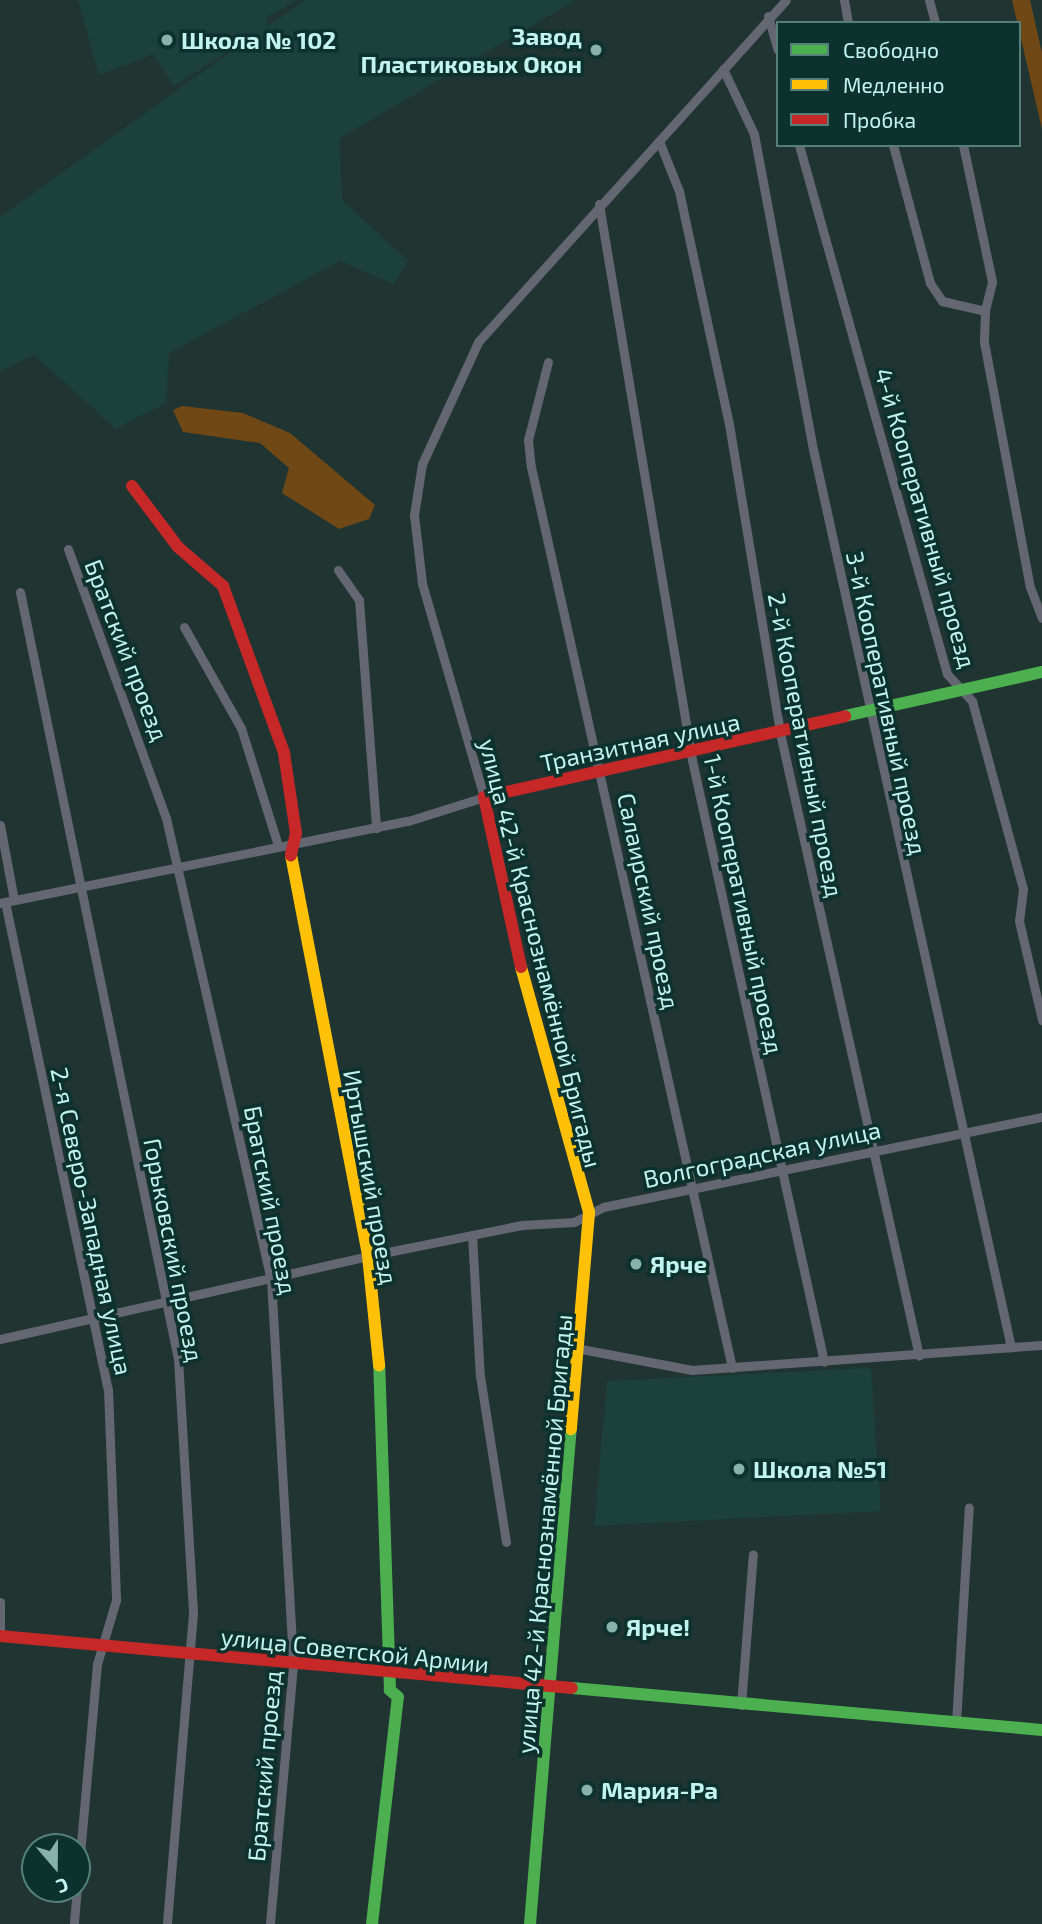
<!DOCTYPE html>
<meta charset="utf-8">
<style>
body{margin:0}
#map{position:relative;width:1042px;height:1924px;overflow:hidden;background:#203431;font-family:"Exo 2",sans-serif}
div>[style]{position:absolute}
.built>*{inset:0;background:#1c413c}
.green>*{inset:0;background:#704816}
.street>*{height:9px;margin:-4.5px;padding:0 4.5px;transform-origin:4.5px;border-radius:4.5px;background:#646771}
.fast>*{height:12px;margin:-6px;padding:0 6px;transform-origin:6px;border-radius:6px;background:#4caf50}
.slow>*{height:12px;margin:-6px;padding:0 6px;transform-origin:6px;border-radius:6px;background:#ffc107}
.jam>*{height:12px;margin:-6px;padding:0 6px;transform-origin:6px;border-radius:6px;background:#c62828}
.dots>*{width:19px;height:19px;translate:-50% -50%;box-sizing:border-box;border:4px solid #0d322d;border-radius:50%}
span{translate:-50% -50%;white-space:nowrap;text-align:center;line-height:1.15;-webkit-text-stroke:7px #0d322d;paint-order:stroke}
.poi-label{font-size:24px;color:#c1f4ec;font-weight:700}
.right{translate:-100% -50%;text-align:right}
.left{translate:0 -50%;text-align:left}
.street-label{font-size:24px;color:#c1f4ec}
.legend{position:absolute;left:776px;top:21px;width:245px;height:126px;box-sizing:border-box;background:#0d322d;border:2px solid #558079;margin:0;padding:9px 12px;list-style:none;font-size:21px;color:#c1f4ec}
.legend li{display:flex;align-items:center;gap:14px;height:35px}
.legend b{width:35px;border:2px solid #558079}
.north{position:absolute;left:21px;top:1833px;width:70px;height:70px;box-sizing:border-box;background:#0d322d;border:2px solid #558079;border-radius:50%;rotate:160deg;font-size:19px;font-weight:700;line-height:28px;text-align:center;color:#c1f4ec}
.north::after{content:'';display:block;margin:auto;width:24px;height:32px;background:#89b1ab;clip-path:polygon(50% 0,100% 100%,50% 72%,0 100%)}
</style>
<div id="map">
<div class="built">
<div style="clip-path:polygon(78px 0,297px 0,266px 18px,268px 26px,305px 0,576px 0,340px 138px,342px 200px,408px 261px,394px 284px,340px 261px,169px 353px,166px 403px,116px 429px,34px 355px,0 371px,0 217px,257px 33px,174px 86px,153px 54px,99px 75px)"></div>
<div style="clip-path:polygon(871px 1368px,881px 1511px,594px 1526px,607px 1381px)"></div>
</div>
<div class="green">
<div style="clip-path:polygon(1012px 0,1030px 0,1042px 53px,1042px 129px)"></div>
<div style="clip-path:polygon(182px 406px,243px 413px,290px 433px,375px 505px,369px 519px,339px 529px,282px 493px,289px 468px,260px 443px,183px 432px,173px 410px)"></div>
</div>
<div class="street">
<div style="left:844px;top:0;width:23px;rotate:80deg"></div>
<div style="left:929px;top:0;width:24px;rotate:75deg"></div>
<div style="left:768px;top:16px;width:35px;rotate:74deg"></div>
<div style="left:723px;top:69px;width:72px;rotate:64.5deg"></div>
<div style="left:754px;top:134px;width:320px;rotate:79.4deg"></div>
<div style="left:813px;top:449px;width:920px;rotate:77.57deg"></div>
<div style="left:659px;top:141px;width:54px;rotate:68.2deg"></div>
<div style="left:679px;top:191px;width:238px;rotate:77.9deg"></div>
<div style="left:729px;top:424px;width:313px;rotate:80.6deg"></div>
<div style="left:780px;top:733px;width:638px;rotate:77.42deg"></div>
<div style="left:799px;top:145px;width:549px;rotate:74.37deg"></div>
<div style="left:947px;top:674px;width:37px;rotate:47deg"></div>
<div style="left:972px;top:701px;width:195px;rotate:74.8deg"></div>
<div style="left:1023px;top:889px;width:32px;rotate:97deg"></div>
<div style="left:1019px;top:921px;width:102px;rotate:76.9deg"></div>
<div style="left:893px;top:145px;width:143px;rotate:75deg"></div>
<div style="left:930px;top:283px;width:22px;rotate:56deg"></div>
<div style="left:942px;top:301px;width:44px;rotate:13.1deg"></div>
<div style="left:985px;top:311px;width:31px;rotate:92deg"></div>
<div style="left:984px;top:342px;width:249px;rotate:79.4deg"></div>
<div style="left:1030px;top:587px;width:33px;rotate:69deg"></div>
<div style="left:963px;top:145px;width:140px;rotate:78deg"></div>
<div style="left:992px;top:282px;width:30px;rotate:104deg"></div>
<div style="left:599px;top:204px;width:564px;rotate:80.5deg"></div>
<div style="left:692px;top:760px;width:616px;rotate:77.63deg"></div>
<div style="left:548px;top:362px;width:81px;rotate:104.4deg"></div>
<div style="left:528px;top:440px;width:27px;rotate:84deg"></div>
<div style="left:531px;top:467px;width:923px;rotate:77.42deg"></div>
<div style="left:68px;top:549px;width:286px;rotate:70deg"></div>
<div style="left:166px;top:818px;width:473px;rotate:77.2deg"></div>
<div style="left:271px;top:1279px;width:387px;rotate:86.7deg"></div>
<div style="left:293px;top:1665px;width:260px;rotate:95.1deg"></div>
<div style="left:338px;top:570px;width:37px;rotate:55deg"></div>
<div style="left:359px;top:600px;width:229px;rotate:85.7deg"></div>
<div style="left:20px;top:592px;width:783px;rotate:78.36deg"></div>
<div style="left:178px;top:1359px;width:254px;rotate:86.6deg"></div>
<div style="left:193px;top:1613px;width:312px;rotate:94.8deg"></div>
<div style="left:184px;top:627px;width:116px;rotate:60.6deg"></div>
<div style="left:241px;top:728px;width:123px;rotate:72.5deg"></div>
<div style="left:0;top:825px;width:76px;rotate:79.4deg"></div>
<div style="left:5px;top:902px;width:498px;rotate:78.1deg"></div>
<div style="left:108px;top:1389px;width:211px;rotate:87.8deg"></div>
<div style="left:116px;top:1600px;width:67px;rotate:106.5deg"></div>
<div style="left:97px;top:1664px;width:261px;rotate:95.1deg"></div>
<div style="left:0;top:903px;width:416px;rotate:-11.4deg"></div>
<div style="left:408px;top:821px;width:80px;rotate:-17.5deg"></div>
<div style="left:484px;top:797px;width:223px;rotate:-106.2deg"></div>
<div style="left:422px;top:583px;width:68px;rotate:-96.7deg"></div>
<div style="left:414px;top:515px;width:52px;rotate:-81.1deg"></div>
<div style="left:422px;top:464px;width:134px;rotate:-65.3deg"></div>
<div style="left:478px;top:342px;width:460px;rotate:-48deg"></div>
<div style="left:472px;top:1235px;width:141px;rotate:86.8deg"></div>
<div style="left:480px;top:1376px;width:168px;rotate:81.1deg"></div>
<div style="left:0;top:1339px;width:377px;rotate:-12.7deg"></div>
<div style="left:368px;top:1256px;width:157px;rotate:-11.4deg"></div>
<div style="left:522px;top:1225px;width:52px;rotate:-3.3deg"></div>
<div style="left:574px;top:1222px;width:33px;rotate:-27deg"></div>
<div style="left:603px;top:1207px;width:448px;rotate:-11.6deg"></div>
<div style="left:581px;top:1349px;width:113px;rotate:10.7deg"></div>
<div style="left:692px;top:1370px;width:351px;rotate:-4.1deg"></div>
<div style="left:0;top:1602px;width:32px;rotate:90deg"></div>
<div style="left:741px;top:1705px;width:151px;rotate:-85.5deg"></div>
<div style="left:956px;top:1723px;width:216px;rotate:-86.6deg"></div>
</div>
<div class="fast">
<div style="left:845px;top:716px;width:202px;rotate:-12.6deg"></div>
<div style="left:572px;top:1688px;width:472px;rotate:5.1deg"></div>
<div style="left:372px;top:1924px;width:228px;rotate:-83.5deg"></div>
<div style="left:398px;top:1697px;width:11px;rotate:-139deg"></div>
<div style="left:390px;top:1690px;width:325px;rotate:-91.9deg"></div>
<div style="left:530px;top:1924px;width:497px;rotate:-85.3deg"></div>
</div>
<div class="slow">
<div style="left:291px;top:855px;width:408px;rotate:79.1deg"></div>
<div style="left:368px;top:1256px;width:110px;rotate:84.2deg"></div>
<div style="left:521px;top:967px;width:255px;rotate:74.5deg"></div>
<div style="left:589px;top:1213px;width:217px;rotate:94.8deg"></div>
</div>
<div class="jam">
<div style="left:132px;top:486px;width:76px;rotate:53deg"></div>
<div style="left:178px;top:547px;width:60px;rotate:40.9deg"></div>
<div style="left:223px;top:586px;width:178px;rotate:69.9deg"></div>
<div style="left:284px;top:753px;width:81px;rotate:81.5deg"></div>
<div style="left:296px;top:833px;width:23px;rotate:103deg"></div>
<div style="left:521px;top:967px;width:174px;rotate:-102.3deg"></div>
<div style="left:484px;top:797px;width:370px;rotate:-12.6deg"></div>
<div style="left:0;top:1636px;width:574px;rotate:5.19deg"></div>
</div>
<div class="dots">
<div style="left:167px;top:40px;background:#89b1ab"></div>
<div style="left:596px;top:50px;background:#89b1ab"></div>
<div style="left:636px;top:1264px;background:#89b1ab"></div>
<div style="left:739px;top:1469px;background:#89b1ab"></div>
<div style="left:612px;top:1627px;background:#89b1ab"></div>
<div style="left:587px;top:1790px;background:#89b1ab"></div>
</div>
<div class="poi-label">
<span class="right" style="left:582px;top:50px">Завод<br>Пластиковых Окон</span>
<span class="left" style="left:181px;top:40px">Школа № 102</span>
<span class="left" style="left:650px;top:1264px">Ярче</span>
<span class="left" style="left:753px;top:1469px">Школа №51</span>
<span class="left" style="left:626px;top:1627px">Ярче!</span>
<span class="left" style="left:601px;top:1790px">Мария-Ра</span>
</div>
<div class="street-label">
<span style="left:926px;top:518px;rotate:74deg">4-й Кооперативный проезд</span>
<span style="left:127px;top:650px;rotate:69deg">Братский проезд</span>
<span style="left:887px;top:703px;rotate:78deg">3-й Кооперативный проезд</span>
<span style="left:640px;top:742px;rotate:-12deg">Транзитная улица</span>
<span style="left:806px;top:745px;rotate:79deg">2-й Кооперативный проезд</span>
<span style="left:649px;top:901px;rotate:78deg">Салаирский проезд</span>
<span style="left:744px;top:904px;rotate:78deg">1-й Кооперативный проезд</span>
<span style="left:541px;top:953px;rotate:76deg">улица 42-й Краснознамённой Бригады</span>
<span style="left:762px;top:1154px;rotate:-12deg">Волгоградская улица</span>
<span style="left:371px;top:1177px;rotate:80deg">Иртышский проезд</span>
<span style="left:271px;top:1200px;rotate:79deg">Братский проезд</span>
<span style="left:92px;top:1221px;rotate:78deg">2-я Северо-Западная улица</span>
<span style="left:174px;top:1250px;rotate:79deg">Горьковский проезд</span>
<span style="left:544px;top:1534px;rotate:-85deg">улица 42-й Краснознамённой Бригады</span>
<span style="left:355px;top:1650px;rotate:6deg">улица Советской Армии</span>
<span style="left:264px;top:1766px;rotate:-85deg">Братский проезд</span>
</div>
<ul class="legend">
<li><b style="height:9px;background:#4caf50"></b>Свободно</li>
<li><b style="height:9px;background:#ffc107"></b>Медленно</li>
<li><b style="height:9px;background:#c62828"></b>Пробка</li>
</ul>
<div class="north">С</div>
</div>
